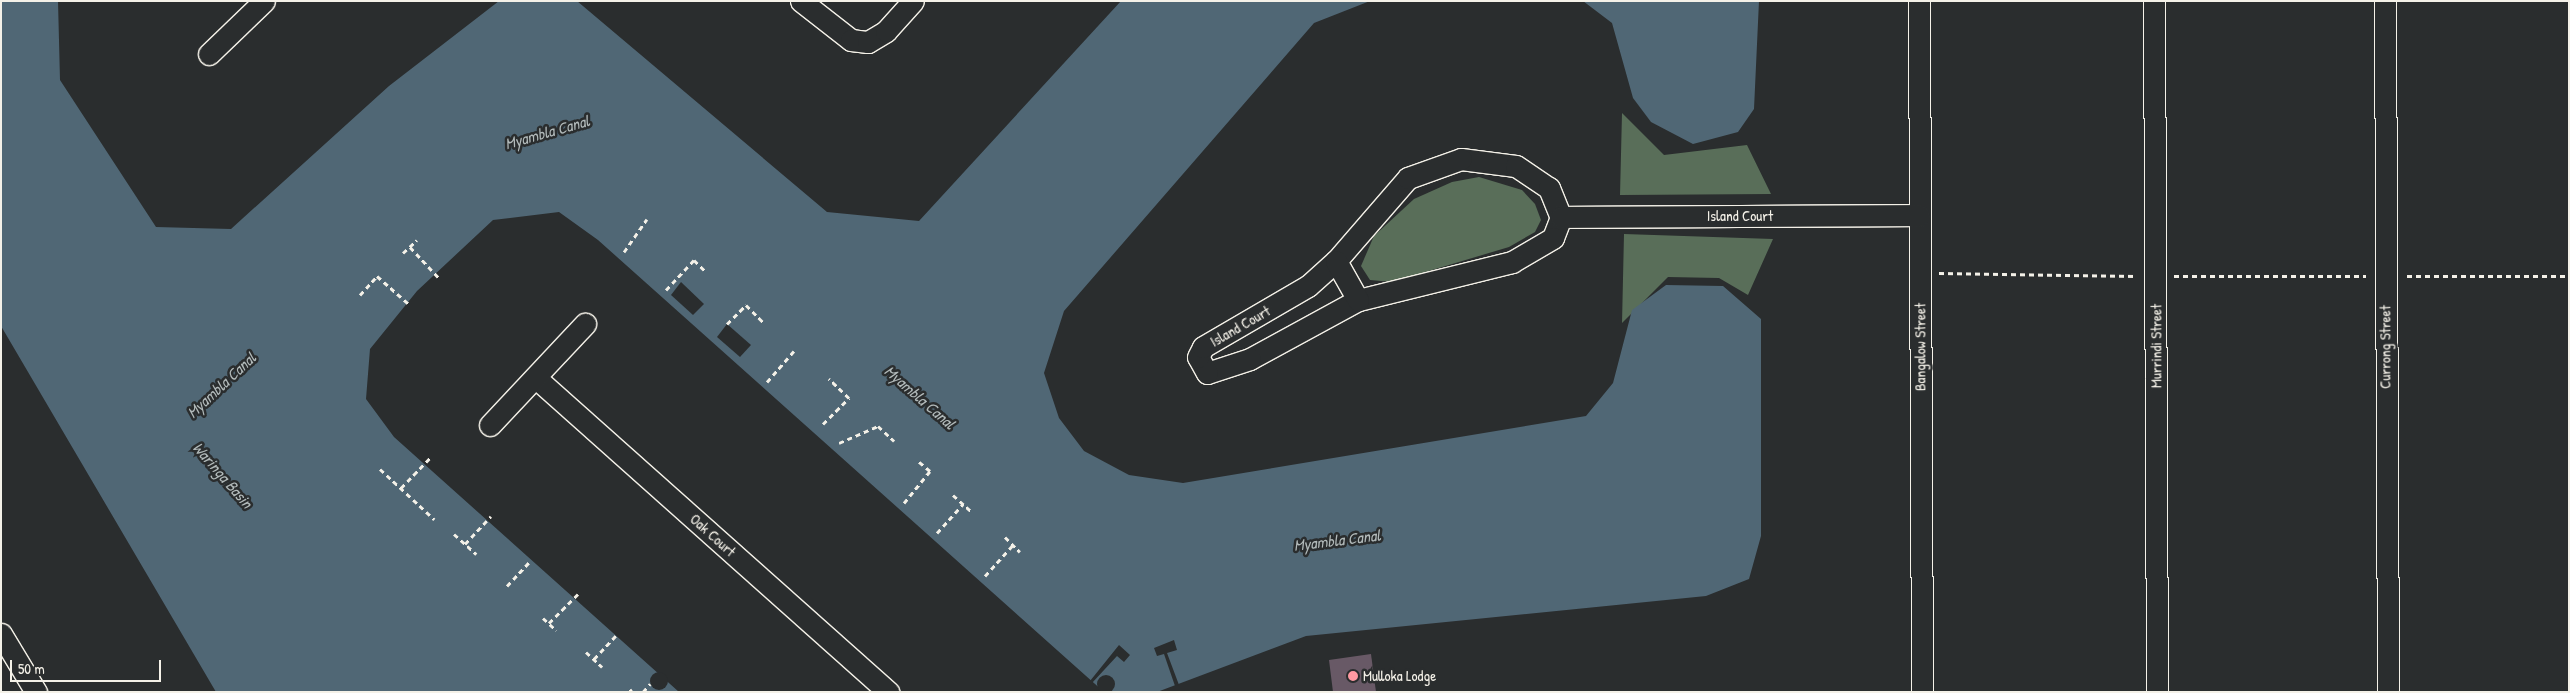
<!DOCTYPE html>
<style>
body{margin:0}
#map{position:relative;width:2570px;height:693px;overflow:hidden;background:#2a2d2e;font-family:"Patrick Hand",sans-serif}
div>[style]{position:absolute}
.green>*{inset:0;background:#596e59}
.water>*{inset:0;background:#506775}
.pier>*{inset:0;background:#2a2d2e}
.round{border-radius:50%}
.building>*{inset:0;background:#685966}
.path>*{height:3px;margin-top:-1.5px;transform-origin:0;background:repeating-linear-gradient(90deg,#f4f1e8 0 5px,transparent 0 9px)}
.roads{filter:drop-shadow(1px 0 #f4f1e8) drop-shadow(-1px 0 #f4f1e8) drop-shadow(0 1px #f4f1e8) drop-shadow(0 -1px #f4f1e8)}
.street>*{height:21px;margin:-10.5px;padding:0 10.5px;transform-origin:10.5px;border-radius:10.5px;background:#2a2d2e}
.dots>*{width:14px;height:14px;translate:-50% -50%;box-sizing:border-box;border:2px solid #2a2d2e;border-radius:50%}
span{translate:-50% -50%;white-space:nowrap;text-align:center;line-height:1.15;-webkit-text-stroke:5px #2a2d2e;paint-order:stroke}
.street-label{font-size:15px;color:#f4f1e8}
.poi-label{font-size:15px;color:#f4f1e8}
.left{translate:0 -50%;text-align:left}
.water-label{font-size:16px;color:#b2baba;font-style:italic}
.frame{position:absolute;inset:0;border:2px solid #f4f1e8;pointer-events:none}
.scale{position:absolute;left:10px;top:660px;width:151px;height:22px;box-sizing:border-box;border:2px solid #f4f1e8;border-top:0;padding-left:6px;font-size:15px;line-height:18px;white-space:nowrap;color:#f4f1e8;-webkit-text-stroke:4px #2a2d2e;paint-order:stroke}
</style>
<div id="map">
<div class="green">
<div style="clip-path:polygon(1622px 113px,1664px 155px,1747px 145px,1771px 194px,1620px 195px)"></div>
<div style="clip-path:polygon(1479px 177px,1522px 190px,1535px 204px,1541px 220px,1535px 232px,1509px 247px,1392px 282px,1370px 280px,1361px 266px,1374px 236px,1414px 199px,1452px 182px)"></div>
<div style="clip-path:polygon(1624px 234px,1773px 239px,1748px 295px,1719px 278px,1668px 277px,1622px 323px)"></div>
</div>
<div class="water">
<div style="clip-path:polygon(1px 1px,58px 1px,60px 80px,156px 227px,231px 229px,389px 86px,499px 1px,577px 1px,827px 212px,919px 221px,1121px 1px,1370px 1px,1314px 23px,1064px 311px,1044px 373px,1059px 418px,1084px 451px,1129px 475px,1183px 483px,1586px 416px,1613px 383px,1632px 310px,1666px 285px,1723px 286px,1761px 319px,1761px 536px,1749px 579px,1706px 596px,1306px 636px,1157px 692px,1104px 692px,598px 240px,559px 212px,493px 220px,417px 291px,370px 349px,366px 399px,394px 437px,679px 692px,216px 692px,1px 326px)"></div>
<div style="clip-path:polygon(1583px 1px,1759px 1px,1754px 109px,1738px 132px,1693px 144px,1651px 122px,1633px 98px,1612px 23px)"></div>
</div>
<div class="pier">
<div style="clip-path:polygon(681px 282px,704px 304px,693px 315px,671px 295px)"></div>
<div style="clip-path:polygon(727px 324px,751px 345px,740px 357px,717px 337px)"></div>
<div style="clip-path:polygon(1174px 640px,1177px 650px,1167px 653px,1179px 685px,1175px 686px,1164px 654px,1157px 656px,1154px 648px)"></div>
<div style="clip-path:polygon(1119px 645px,1130px 655px,1124px 662px,1117px 656px,1092px 683px,1090px 681px)"></div>
<div class="round" style="left:650px;top:672px;width:18px;height:18px"></div>
<div class="round" style="left:1097px;top:675px;width:18px;height:18px"></div>
</div>
<div class="building">
<div style="clip-path:polygon(1371px 654px,1376px 692px,1333px 692px,1329px 660px)"></div>
</div>
<div class="path">
<div style="left:410px;top:247px;width:42px;rotate:46.9deg"></div>
<div style="left:624px;top:252px;width:40px;rotate:-55.1deg"></div>
<div style="left:403px;top:253px;width:19px;rotate:-43deg"></div>
<div style="left:1939px;top:273px;width:197px;rotate:0.9deg"></div>
<div style="left:2174px;top:276px;width:192px"></div>
<div style="left:2407px;top:276px;width:162px"></div>
<div style="left:666px;top:290px;width:41px;rotate:-47deg"></div>
<div style="left:694px;top:260px;width:16px;rotate:45deg"></div>
<div style="left:360px;top:295px;width:25px;rotate:-48deg"></div>
<div style="left:377px;top:276px;width:44px;rotate:41.3deg"></div>
<div style="left:727px;top:324px;width:27px;rotate:-45deg"></div>
<div style="left:746px;top:305px;width:24px;rotate:45deg"></div>
<div style="left:767px;top:382px;width:41px;rotate:-48.9deg"></div>
<div style="left:823px;top:424px;width:37px;rotate:-45deg"></div>
<div style="left:849px;top:398px;width:28px;rotate:-136deg"></div>
<div style="left:839px;top:443px;width:43px;rotate:-23.6deg"></div>
<div style="left:878px;top:426px;width:22px;rotate:43deg"></div>
<div style="left:380px;top:469px;width:74px;rotate:42.8deg"></div>
<div style="left:401px;top:488px;width:42px;rotate:-46deg"></div>
<div style="left:953px;top:495px;width:25px;rotate:42deg"></div>
<div style="left:904px;top:503px;width:41px;rotate:-50.9deg"></div>
<div style="left:930px;top:471px;width:16px;rotate:-140deg"></div>
<div style="left:937px;top:533px;width:39px;rotate:-48deg"></div>
<div style="left:454px;top:534px;width:30px;rotate:42deg"></div>
<div style="left:1005px;top:537px;width:21px;rotate:45deg"></div>
<div style="left:465px;top:544px;width:38px;rotate:-47deg"></div>
<div style="left:985px;top:576px;width:42px;rotate:-47.9deg"></div>
<div style="left:507px;top:586px;width:34px;rotate:-47deg"></div>
<div style="left:543px;top:618px;width:18px;rotate:43deg"></div>
<div style="left:549px;top:623px;width:41px;rotate:-45deg"></div>
<div style="left:586px;top:652px;width:22px;rotate:43deg"></div>
<div style="left:594px;top:659px;width:35px;rotate:-47deg"></div>
<div style="left:630px;top:689px;width:4px;rotate:56deg"></div>
<div style="left:643px;top:692px;width:11px;rotate:-49deg"></div>
</div>
<div class="roads">
<div class="street">
<div style="left:801px;top:1px;width:63px;rotate:38deg"></div>
<div style="left:851px;top:40px;width:17px;rotate:7deg"></div>
<div style="left:868px;top:42px;width:21px;rotate:-31deg"></div>
<div style="left:886px;top:31px;width:40px;rotate:-48deg"></div>
<div style="left:1919px;top:1px;width:691px;rotate:89.75deg"></div>
<div style="left:2154px;top:1px;width:691px;rotate:89.75deg"></div>
<div style="left:2385px;top:1px;width:691px;rotate:89.75deg"></div>
<div style="left:209px;top:54px;width:76px;rotate:-43.9deg"></div>
<div style="left:1461px;top:159px;width:55px;rotate:7.3deg"></div>
<div style="left:1516px;top:166px;width:40px;rotate:34deg"></div>
<div style="left:1549px;top:188px;width:31px;rotate:68deg"></div>
<div style="left:1561px;top:217px;width:22px;rotate:111deg"></div>
<div style="left:1553px;top:238px;width:48px;rotate:149.7deg"></div>
<div style="left:1512px;top:262px;width:159px;rotate:166.1deg"></div>
<div style="left:1358px;top:300px;width:123px;rotate:151.4deg"></div>
<div style="left:1250px;top:359px;width:45px;rotate:162deg"></div>
<div style="left:1207px;top:373px;width:18px;rotate:-119deg"></div>
<div style="left:1198px;top:357px;width:11px;rotate:-63deg"></div>
<div style="left:1203px;top:347px;width:121px;rotate:-30.2deg"></div>
<div style="left:1308px;top:286px;width:38px;rotate:-42deg"></div>
<div style="left:1336px;top:261px;width:110px;rotate:-49.1deg"></div>
<div style="left:1408px;top:178px;width:56px;rotate:-19.7deg"></div>
<div style="left:1561px;top:217px;width:358px;rotate:-0.3deg"></div>
<div style="left:1336px;top:261px;width:45px;rotate:60.6deg"></div>
<div style="left:536px;top:378px;width:472px;rotate:41.7deg"></div>
<div style="left:490px;top:425px;width:139px;rotate:-46.8deg"></div>
<div style="left:1px;top:634px;width:68px;rotate:58.9deg"></div>
</div>
</div>
<div class="dots">
<div style="left:1353px;top:676px;background:#ff9aa2"></div>
</div>
<div class="street-label">
<span style="left:1740px;top:216px">Island Court</span>
<span style="left:1240px;top:326px;rotate:-30deg">Island Court</span>
<span style="left:2156px;top:346px;rotate:-90deg">Murrindi Street</span>
<span style="left:1920px;top:347px;rotate:-90deg">Bangalow Street</span>
<span style="left:2385px;top:347px;rotate:-90deg">Currong Street</span>
<span style="left:713px;top:535px;rotate:42deg">Oak Court</span>
</div>
<div class="poi-label">
<span class="left" style="left:1363px;top:676px">Mulloka Lodge</span>
</div>
<div class="water-label">
<span style="left:547px;top:132px;rotate:-16deg">Myambla Canal</span>
<span style="left:221px;top:385px;rotate:-43deg">Myambla Canal</span>
<span style="left:920px;top:397px;rotate:41deg">Myambla Canal</span>
<span style="left:223px;top:475px;rotate:49deg">Waringa Basin</span>
<span style="left:1337px;top:540px;rotate:-7deg">Myambla Canal</span>
</div>
<div class="frame"></div>
<div class="scale">50 m</div>
</div>
